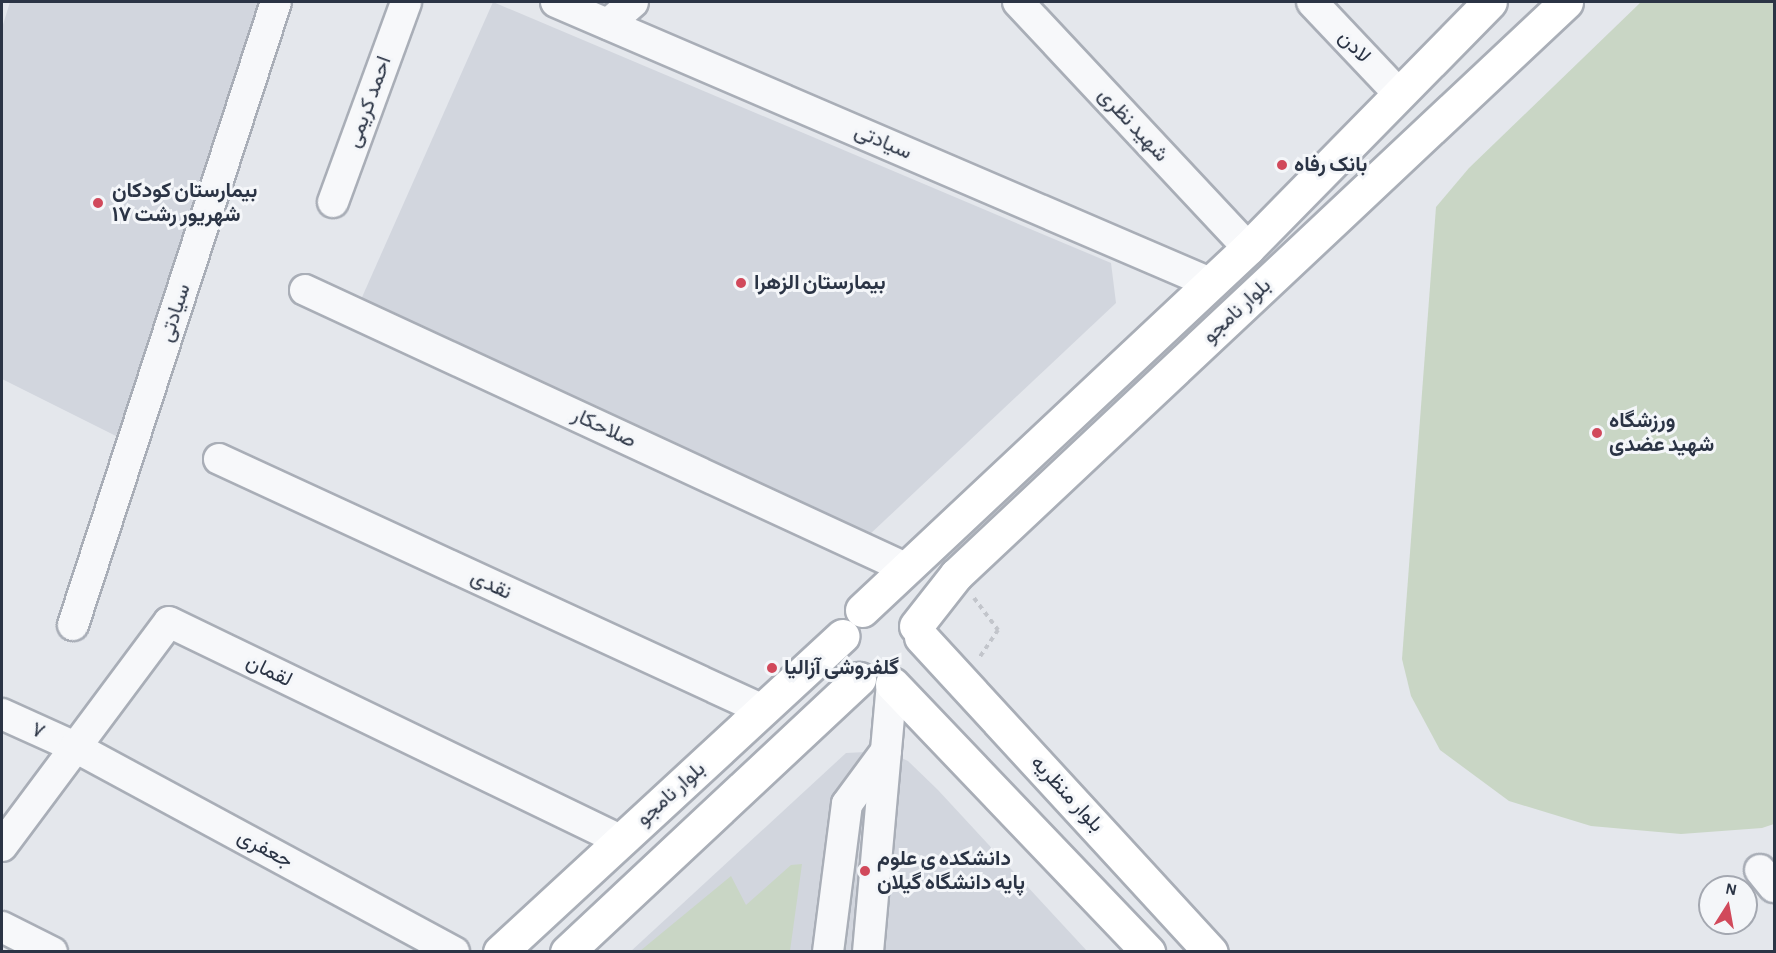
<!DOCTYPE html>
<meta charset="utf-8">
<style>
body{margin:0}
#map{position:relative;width:1776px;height:953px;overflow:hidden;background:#e4e7ec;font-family:"Alegreya Sans",Vazirmatn,sans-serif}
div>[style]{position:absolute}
.built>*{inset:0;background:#d2d6de}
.green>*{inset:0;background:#c9d6c5}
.path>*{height:4px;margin-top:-2px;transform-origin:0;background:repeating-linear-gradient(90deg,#c2c5cb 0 4.5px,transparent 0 9px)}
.roads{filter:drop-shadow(2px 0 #a9aeb7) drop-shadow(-2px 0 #a9aeb7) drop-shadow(0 2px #a9aeb7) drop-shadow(0 -2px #a9aeb7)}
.minor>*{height:30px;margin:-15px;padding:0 15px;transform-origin:15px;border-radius:15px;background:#f7f8fa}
.major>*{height:33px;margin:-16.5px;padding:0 16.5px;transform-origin:16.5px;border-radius:16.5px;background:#fff}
.dots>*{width:16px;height:16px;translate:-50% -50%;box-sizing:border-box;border:3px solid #f4f6f9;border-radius:50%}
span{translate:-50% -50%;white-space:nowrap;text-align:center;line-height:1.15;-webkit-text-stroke:6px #f4f6f9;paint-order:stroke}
.street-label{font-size:21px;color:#2b3445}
.poi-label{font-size:21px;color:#2b3445;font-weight:700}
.left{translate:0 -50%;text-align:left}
.frame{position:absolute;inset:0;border:3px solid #2b3445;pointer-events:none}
.north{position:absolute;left:1698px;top:875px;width:60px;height:60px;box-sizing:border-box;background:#f4f6f9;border:2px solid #a4a8b1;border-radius:50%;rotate:11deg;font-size:16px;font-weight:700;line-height:24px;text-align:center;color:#2b3445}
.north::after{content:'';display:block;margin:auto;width:21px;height:27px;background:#d1495b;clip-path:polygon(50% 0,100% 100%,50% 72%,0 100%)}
</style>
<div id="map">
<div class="built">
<div style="clip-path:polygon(10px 2px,260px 2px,120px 438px,2px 379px,2px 28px)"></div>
<div style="clip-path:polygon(493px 2px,1111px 263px,1116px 303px,868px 536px,359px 304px)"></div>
<div style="clip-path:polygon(886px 751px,908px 761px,938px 790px,1087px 951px,630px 952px,846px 753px)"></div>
</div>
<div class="green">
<div style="clip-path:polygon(1641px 2px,1774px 2px,1774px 824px,1762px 828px,1681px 834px,1591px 826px,1509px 801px,1440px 750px,1411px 696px,1402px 659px,1436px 207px,1469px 168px)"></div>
<div style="clip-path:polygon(802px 864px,790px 951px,640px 951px,731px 876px,746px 905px,791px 865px)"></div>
</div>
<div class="path">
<div style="left:974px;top:598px;width:40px;rotate:53deg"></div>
<div style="left:998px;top:630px;width:34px;rotate:124deg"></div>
</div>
<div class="roads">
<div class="minor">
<div style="left:556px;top:2px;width:712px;rotate:23.25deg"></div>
<div style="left:1018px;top:2px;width:337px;rotate:46.9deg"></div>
<div style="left:1312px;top:2px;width:124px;rotate:46.6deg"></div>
<div style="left:608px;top:24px;width:33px;rotate:-41deg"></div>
<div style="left:333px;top:202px;width:213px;rotate:-69.9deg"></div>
<div style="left:305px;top:290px;width:659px;rotate:24.85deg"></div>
<div style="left:219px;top:459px;width:599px;rotate:24.77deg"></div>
<div style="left:73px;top:625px;width:655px;rotate:-71.95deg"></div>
<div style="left:2px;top:714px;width:80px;rotate:24.3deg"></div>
<div style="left:75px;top:747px;width:431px;rotate:28.4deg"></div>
<div style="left:2px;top:846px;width:279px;rotate:-53.3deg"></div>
<div style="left:169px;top:622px;width:501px;rotate:25.8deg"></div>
<div style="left:1760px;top:870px;width:22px;rotate:51deg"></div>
<div style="left:2px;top:927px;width:56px;rotate:26.6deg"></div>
<div style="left:828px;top:952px;width:149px;rotate:-82.7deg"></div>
<div style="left:847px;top:804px;width:66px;rotate:-53.7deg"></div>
<div style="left:868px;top:952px;width:269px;rotate:-84.9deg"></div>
</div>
<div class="major">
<div style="left:862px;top:610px;width:529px;rotate:-43.16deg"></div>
<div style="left:1248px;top:248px;width:345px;rotate:-45.5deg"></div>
<div style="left:916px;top:626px;width:65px;rotate:-51.9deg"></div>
<div style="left:956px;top:575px;width:837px;rotate:-43.21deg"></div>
<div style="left:921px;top:637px;width:428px;rotate:47.4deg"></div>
<div style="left:892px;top:684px;width:371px;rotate:46.3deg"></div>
<div style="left:500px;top:952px;width:466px;rotate:-42.7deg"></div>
<div style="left:567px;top:952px;width:400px;rotate:-43.1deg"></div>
</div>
</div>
<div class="dots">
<div style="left:1282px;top:165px;background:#d1495b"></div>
<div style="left:98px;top:203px;background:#d1495b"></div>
<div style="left:741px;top:283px;background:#d1495b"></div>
<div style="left:1597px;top:433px;background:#d1495b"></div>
<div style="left:772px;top:668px;background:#d1495b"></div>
<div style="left:865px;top:871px;background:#d1495b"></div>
</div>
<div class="street-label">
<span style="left:1354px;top:47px;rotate:46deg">لادن</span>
<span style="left:369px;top:102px;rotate:-70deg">احمد کریمی</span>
<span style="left:1133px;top:125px;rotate:47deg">شهید نظری</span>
<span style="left:883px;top:142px;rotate:23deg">سیادتی</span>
<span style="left:1237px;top:311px;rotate:-43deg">بلوار نامجو</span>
<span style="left:175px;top:313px;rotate:-72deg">سیادتی</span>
<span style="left:604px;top:428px;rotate:25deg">صلاحکار</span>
<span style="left:491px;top:585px;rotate:25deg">نقدی</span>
<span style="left:269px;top:671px;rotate:26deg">لقمان</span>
<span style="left:38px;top:731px;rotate:24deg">۷</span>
<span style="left:671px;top:794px;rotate:-42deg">بلوار نامجو</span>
<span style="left:1067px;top:794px;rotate:47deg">بلوار منظریه</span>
<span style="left:265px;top:849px;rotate:28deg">جعفری</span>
</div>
<div class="poi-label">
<span class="left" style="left:1294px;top:165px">بانک رفاه</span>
<span class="left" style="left:112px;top:203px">بیمارستان کودکان<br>۱۷ شهریور رشت</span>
<span class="left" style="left:754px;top:283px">بیمارستان الزهرا</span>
<span class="left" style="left:1609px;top:433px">ورزشگاه<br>شهید عضدی</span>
<span class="left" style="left:784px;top:668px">گلفروشی آزالیا</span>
<span class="left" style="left:877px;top:871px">دانشکده ی علوم<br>پایه دانشگاه گیلان</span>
</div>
<div class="frame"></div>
<div class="north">N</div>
</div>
